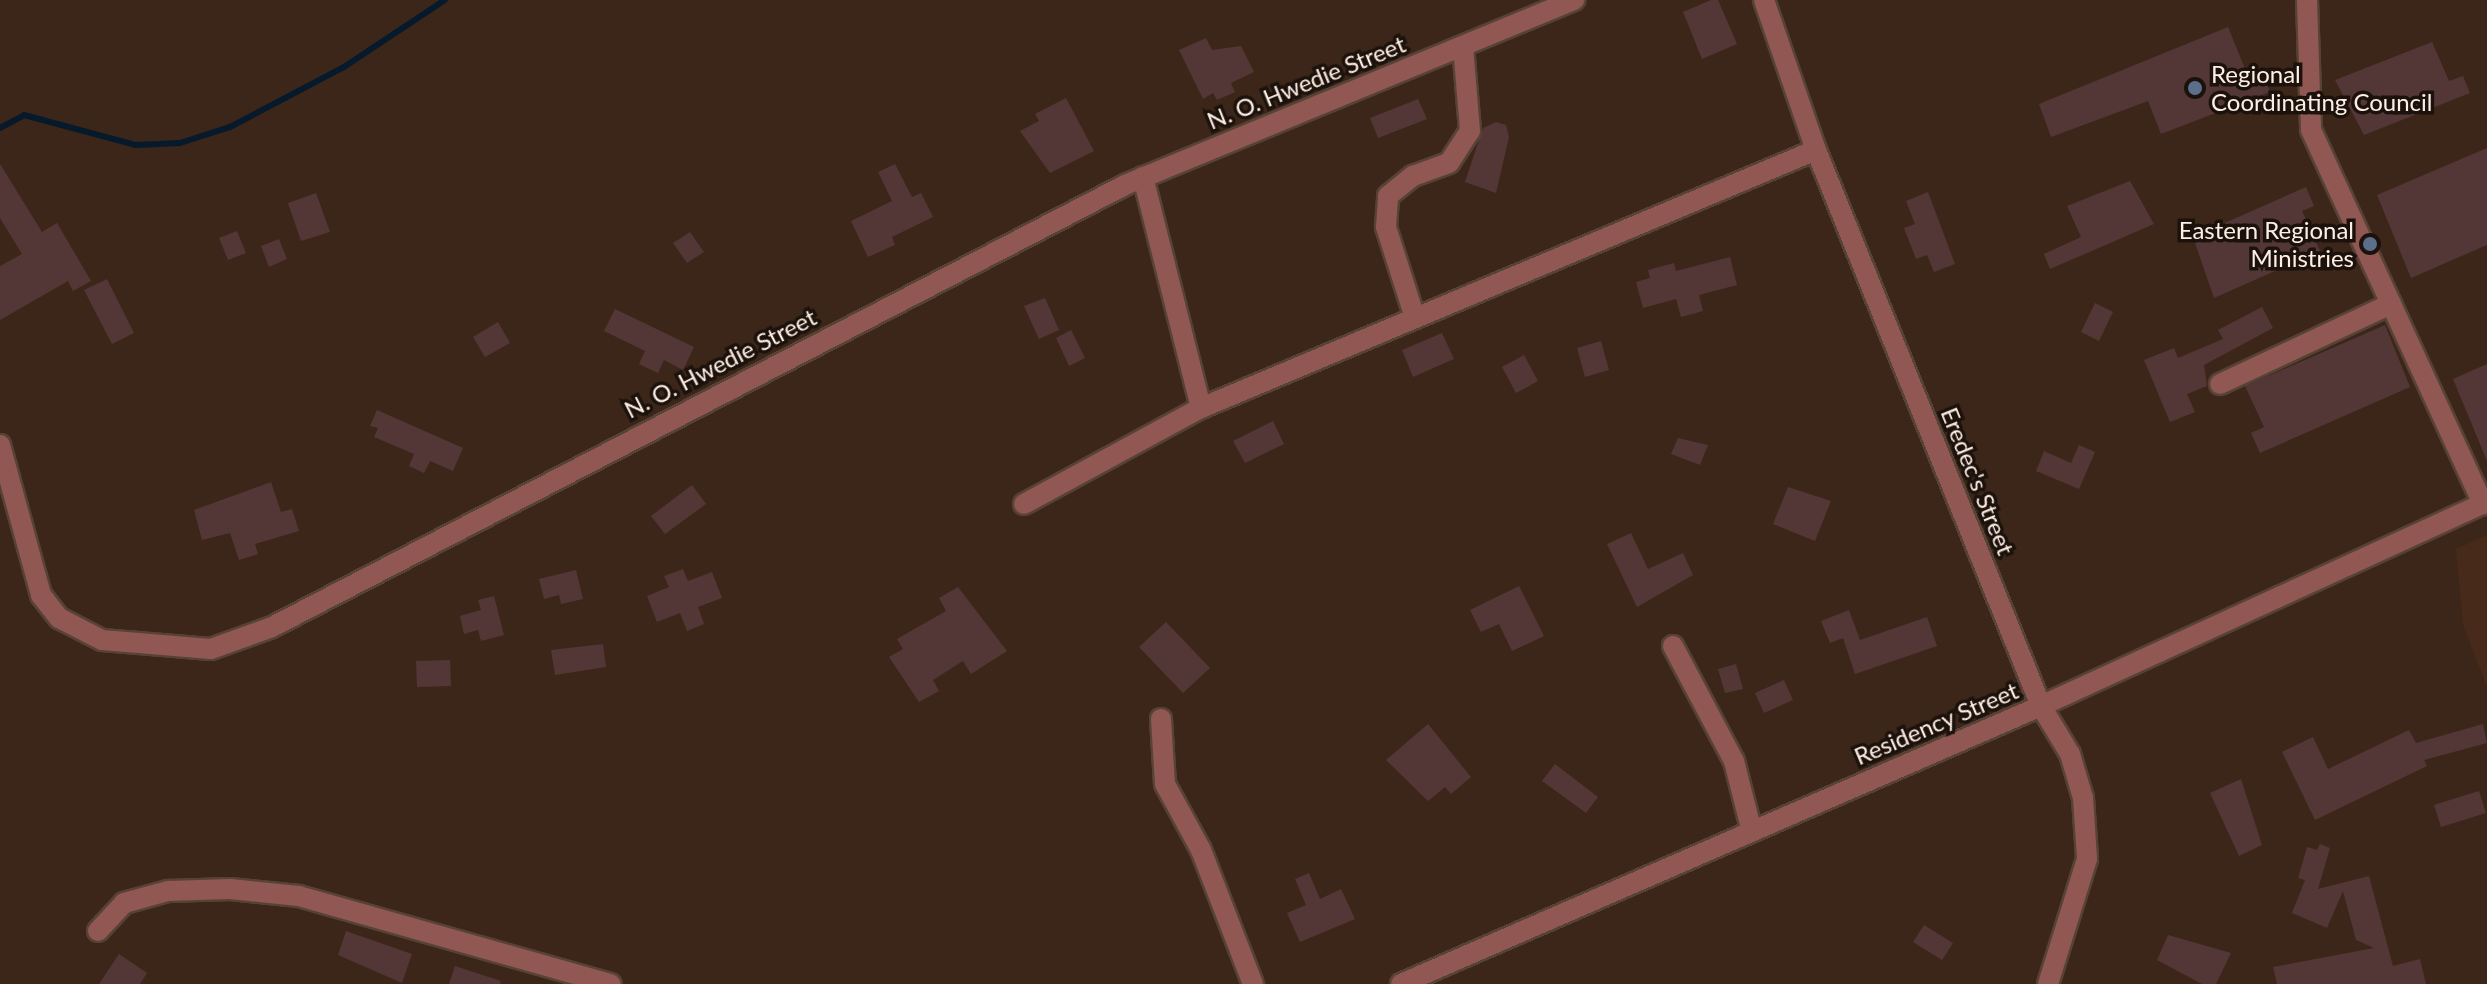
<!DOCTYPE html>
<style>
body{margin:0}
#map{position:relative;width:2487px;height:984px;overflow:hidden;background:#3c2619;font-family:Lato,sans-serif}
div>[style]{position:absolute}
.built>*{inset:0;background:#472a1a}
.stream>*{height:6px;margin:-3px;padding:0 3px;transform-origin:3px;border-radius:3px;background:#061a2c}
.building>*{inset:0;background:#533736}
.roads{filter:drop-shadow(2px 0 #574236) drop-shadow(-2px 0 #574236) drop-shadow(0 2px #574236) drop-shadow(0 -2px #574236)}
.minor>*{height:20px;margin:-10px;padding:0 10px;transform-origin:10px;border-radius:10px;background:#905753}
.dots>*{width:22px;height:22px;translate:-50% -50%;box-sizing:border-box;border:4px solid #1c120c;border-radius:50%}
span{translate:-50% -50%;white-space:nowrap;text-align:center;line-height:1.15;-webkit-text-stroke:7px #1c120c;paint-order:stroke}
.poi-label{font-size:24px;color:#feeee6}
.left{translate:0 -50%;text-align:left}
.right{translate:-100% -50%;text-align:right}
.street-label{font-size:24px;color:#feeee6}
</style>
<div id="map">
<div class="built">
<div style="clip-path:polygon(2487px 535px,2487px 687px,2463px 625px,2456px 549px)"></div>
</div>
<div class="stream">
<div style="left:0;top:128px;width:27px;rotate:-28deg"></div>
<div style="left:24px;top:115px;width:116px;rotate:15deg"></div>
<div style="left:136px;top:145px;width:44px;rotate:-2.6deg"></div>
<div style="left:180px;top:143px;width:52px;rotate:-17.7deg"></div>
<div style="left:230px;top:127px;width:129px;rotate:-27.8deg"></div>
<div style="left:344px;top:67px;width:121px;rotate:-33.6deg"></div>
</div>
<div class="building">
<div style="clip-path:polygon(1711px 0,1718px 0,1737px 44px,1702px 59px,1683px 12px)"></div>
<div style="clip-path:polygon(2228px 27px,2248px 76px,2262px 71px,2270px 92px,2161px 134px,2148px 101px,2051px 137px,2039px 104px)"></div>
<div style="clip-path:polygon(1206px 38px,1212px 50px,1241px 46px,1254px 72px,1231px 83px,1235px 92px,1217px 100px,1213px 93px,1203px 99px,1179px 50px)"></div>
<div style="clip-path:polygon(2432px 42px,2449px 81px,2463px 76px,2470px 93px,2364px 135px,2335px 80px)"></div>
<div style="clip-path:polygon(1066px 98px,1094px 151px,1050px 173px,1020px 131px,1039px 121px,1035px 114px)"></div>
<div style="clip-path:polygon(1418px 99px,1427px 119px,1378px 138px,1370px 118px)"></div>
<div style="clip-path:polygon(1496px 122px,1506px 125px,1509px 137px,1496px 193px,1465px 182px,1483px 128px)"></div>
<div style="clip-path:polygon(2487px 148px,2487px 245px,2411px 278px,2377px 195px)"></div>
<div style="clip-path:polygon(0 164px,42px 232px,57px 223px,91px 281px,73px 291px,68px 281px,0 320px,0 266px,22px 254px,0 218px)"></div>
<div style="clip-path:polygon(895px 164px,912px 197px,921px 193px,933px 217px,892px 237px,895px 245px,868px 257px,851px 221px,892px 201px,878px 172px)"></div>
<div style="clip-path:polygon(2130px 181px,2154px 224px,2050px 269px,2044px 254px,2081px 237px,2067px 206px)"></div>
<div style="clip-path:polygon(2306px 187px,2314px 206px,2302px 211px,2320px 251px,2214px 298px,2193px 237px)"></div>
<div style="clip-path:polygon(1928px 192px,1955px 264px,1934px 272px,1927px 255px,1916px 259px,1904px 228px,1915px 224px,1906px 201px)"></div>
<div style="clip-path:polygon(316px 193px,330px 232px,301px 241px,288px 203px)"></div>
<div style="clip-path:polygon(237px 231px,246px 253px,228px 260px,219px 238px)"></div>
<div style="clip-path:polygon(690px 232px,704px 252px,687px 263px,673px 243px)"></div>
<div style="clip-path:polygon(279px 239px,287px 259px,269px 267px,261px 246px)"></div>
<div style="clip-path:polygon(1730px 257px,1737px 285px,1699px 295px,1703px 311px,1681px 317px,1676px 299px,1643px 308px,1636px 282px,1650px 278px,1648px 270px,1674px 263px,1676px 271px)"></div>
<div style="clip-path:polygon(107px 279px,134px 333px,112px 344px,84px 290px)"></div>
<div style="clip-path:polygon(1045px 298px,1059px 330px,1039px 339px,1024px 306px)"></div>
<div style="clip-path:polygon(2095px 303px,2113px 312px,2099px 341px,2081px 332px)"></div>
<div style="clip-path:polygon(2262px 307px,2273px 328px,2204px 365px,2207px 386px,2187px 394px,2195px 412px,2170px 422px,2144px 360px,2174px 348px,2178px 358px,2223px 339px,2218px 330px)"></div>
<div style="clip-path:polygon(615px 309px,694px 347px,683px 370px,664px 360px,658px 373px,639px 364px,645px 351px,604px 331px)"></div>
<div style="clip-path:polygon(498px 322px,510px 343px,485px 357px,473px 337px)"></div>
<div style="clip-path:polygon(2385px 325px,2410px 387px,2260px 453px,2251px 433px,2264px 427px,2245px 386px)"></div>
<div style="clip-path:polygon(1071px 330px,1085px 358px,1069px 366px,1056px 338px)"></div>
<div style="clip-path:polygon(1442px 333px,1454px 359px,1413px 377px,1402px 350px)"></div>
<div style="clip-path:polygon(1601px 341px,1609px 370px,1585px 377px,1577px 348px)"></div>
<div style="clip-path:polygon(1524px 355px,1538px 381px,1516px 393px,1502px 367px)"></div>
<div style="clip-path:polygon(2487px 364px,2487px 461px,2453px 379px)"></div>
<div style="clip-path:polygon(377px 410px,463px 448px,453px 471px,430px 461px,424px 473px,409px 466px,414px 454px,374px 437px,378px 428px,370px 426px)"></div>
<div style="clip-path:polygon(1273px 421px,1284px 444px,1245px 463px,1233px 441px)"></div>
<div style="clip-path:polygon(1678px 438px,1708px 445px,1700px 465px,1671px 454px)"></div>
<div style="clip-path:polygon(2079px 445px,2095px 452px,2079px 489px,2036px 471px,2044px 451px,2071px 463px)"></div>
<div style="clip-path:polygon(271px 482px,281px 512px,292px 509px,299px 531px,255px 544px,258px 554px,239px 560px,230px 533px,202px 540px,194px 510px)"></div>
<div style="clip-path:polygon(692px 485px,706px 504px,665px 534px,651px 516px)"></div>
<div style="clip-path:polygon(1788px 487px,1831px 501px,1815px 541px,1773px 524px)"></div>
<div style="clip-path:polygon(1631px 533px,1648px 569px,1683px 553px,1693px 575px,1637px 607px,1607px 544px)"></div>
<div style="clip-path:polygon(683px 569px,688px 581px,712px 572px,722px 598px,698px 607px,704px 624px,687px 631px,680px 613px,657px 622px,647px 596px,669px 587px,664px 576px)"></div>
<div style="clip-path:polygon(576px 570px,583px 599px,561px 604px,559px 595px,544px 599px,539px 579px)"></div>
<div style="clip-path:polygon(1519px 586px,1544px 636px,1512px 651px,1499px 624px,1481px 632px,1470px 610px)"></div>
<div style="clip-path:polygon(958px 587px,1007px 651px,971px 674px,963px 661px,933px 680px,939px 691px,919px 702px,889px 657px,903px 649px,897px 639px,946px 611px,939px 598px)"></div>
<div style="clip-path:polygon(494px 596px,504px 635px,481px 641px,478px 630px,464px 634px,460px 616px,481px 610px,478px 600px)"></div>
<div style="clip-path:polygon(1849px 610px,1860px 640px,1927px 617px,1937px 646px,1855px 674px,1843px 638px,1830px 643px,1821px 621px)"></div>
<div style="clip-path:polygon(1166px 622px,1210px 668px,1183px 693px,1139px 647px)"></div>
<div style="clip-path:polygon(603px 644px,606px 667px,555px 675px,551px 650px)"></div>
<div style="clip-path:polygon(450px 660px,451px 686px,417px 687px,416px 661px)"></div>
<div style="clip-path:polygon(1736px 664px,1743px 689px,1725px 693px,1718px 669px)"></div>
<div style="clip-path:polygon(1784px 680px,1793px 700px,1764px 713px,1755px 693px)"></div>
<div style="clip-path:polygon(1428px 724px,1471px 777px,1451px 794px,1445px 787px,1428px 801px,1386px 760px)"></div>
<div style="clip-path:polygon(2483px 724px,2487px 743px,2424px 760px,2427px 766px,2315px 820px,2282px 752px,2313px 737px,2328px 769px,2409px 730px,2416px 743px)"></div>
<div style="clip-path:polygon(1555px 764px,1598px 797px,1586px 813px,1542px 781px)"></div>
<div style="clip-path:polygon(2241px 779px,2262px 845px,2239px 856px,2210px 793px)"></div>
<div style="clip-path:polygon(2479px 791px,2486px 813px,2441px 827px,2434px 805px)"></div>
<div style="clip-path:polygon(2320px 844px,2330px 848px,2318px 889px,2369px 876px,2393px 966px,2420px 959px,2426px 984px,2277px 984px,2273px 967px,2374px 948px,2356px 940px,2343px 891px,2327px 928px,2292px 913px,2305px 880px,2298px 878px,2307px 847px,2317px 850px)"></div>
<div style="clip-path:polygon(1309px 873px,1320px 899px,1341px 889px,1355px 919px,1300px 942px,1287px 913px,1306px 905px,1295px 879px)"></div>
<div style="clip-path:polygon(1924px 925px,1953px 943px,1942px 960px,1913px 942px)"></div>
<div style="clip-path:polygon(346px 931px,412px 954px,402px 983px,338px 955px)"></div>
<div style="clip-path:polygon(2168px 935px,2231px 953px,2216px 984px,2202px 984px,2157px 960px)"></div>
<div style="clip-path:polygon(119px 954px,147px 973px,140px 984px,99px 984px)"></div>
<div style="clip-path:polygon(455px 966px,501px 981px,500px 984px,449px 984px)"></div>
</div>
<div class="roads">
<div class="minor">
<div style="left:1764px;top:0;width:159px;rotate:70.9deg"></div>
<div style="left:1816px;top:150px;width:600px;rotate:67.97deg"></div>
<div style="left:2041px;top:706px;width:56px;rotate:58.9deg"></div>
<div style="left:2070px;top:754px;width:46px;rotate:73.5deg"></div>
<div style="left:2083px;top:798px;width:61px;rotate:86.2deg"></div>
<div style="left:2087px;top:859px;width:131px;rotate:107.3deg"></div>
<div style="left:2307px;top:0;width:130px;rotate:88.2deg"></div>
<div style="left:2311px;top:130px;width:412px;rotate:65.3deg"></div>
<div style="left:1143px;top:177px;width:238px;rotate:75.9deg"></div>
<div style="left:1415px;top:318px;width:96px;rotate:-107.7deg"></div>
<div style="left:1386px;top:227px;width:31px;rotate:-86deg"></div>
<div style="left:1388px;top:196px;width:32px;rotate:-39deg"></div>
<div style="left:1413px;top:176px;width:38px;rotate:-20deg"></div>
<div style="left:1449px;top:163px;width:38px;rotate:-57deg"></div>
<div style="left:1470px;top:131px;width:85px;rotate:-94.7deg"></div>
<div style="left:2220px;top:384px;width:189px;rotate:-25.1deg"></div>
<div style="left:0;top:445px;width:156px;rotate:74.7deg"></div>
<div style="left:41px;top:595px;width:29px;rotate:52deg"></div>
<div style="left:59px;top:618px;width:48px;rotate:27.1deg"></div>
<div style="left:102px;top:640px;width:109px;rotate:4.7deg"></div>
<div style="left:211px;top:649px;width:65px;rotate:-19.8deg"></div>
<div style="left:272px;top:627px;width:961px;rotate:-27.39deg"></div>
<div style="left:1125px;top:185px;width:486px;rotate:-22.4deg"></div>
<div style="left:1024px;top:504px;width:201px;rotate:-28.5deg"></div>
<div style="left:1201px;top:408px;width:667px;rotate:-22.76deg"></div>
<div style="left:1673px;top:646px;width:130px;rotate:62.1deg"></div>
<div style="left:1734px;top:761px;width:73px;rotate:75.8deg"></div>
<div style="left:1161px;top:719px;width:65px;rotate:86.5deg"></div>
<div style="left:1165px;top:784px;width:75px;rotate:61.4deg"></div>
<div style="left:1201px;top:850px;width:144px;rotate:68.8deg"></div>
<div style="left:98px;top:931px;width:38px;rotate:-47deg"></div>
<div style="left:124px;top:903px;width:46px;rotate:-15.3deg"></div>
<div style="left:168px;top:891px;width:62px;rotate:-1.8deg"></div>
<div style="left:230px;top:889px;width:69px;rotate:5.8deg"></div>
<div style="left:299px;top:896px;width:324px;rotate:15.8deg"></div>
<div style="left:1401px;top:984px;width:698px;rotate:-23.48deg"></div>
<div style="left:2041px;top:706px;width:490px;rotate:-24.6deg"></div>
</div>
</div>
<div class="dots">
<div style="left:2195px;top:88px;background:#5c6f8a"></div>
<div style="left:2370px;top:244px;background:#5c6f8a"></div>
</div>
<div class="poi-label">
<span class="left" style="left:2211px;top:88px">Regional<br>Coordinating Council</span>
<span class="right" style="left:2354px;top:244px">Eastern Regional<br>Ministries</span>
</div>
<div class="street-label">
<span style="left:1306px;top:82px;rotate:-22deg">N. O. Hwedie Street</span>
<span style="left:720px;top:363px;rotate:-27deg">N. O. Hwedie Street</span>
<span style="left:1978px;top:481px;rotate:68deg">Eredec's Street</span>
<span style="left:1936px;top:723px;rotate:-23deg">Residency Street</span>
</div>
</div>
